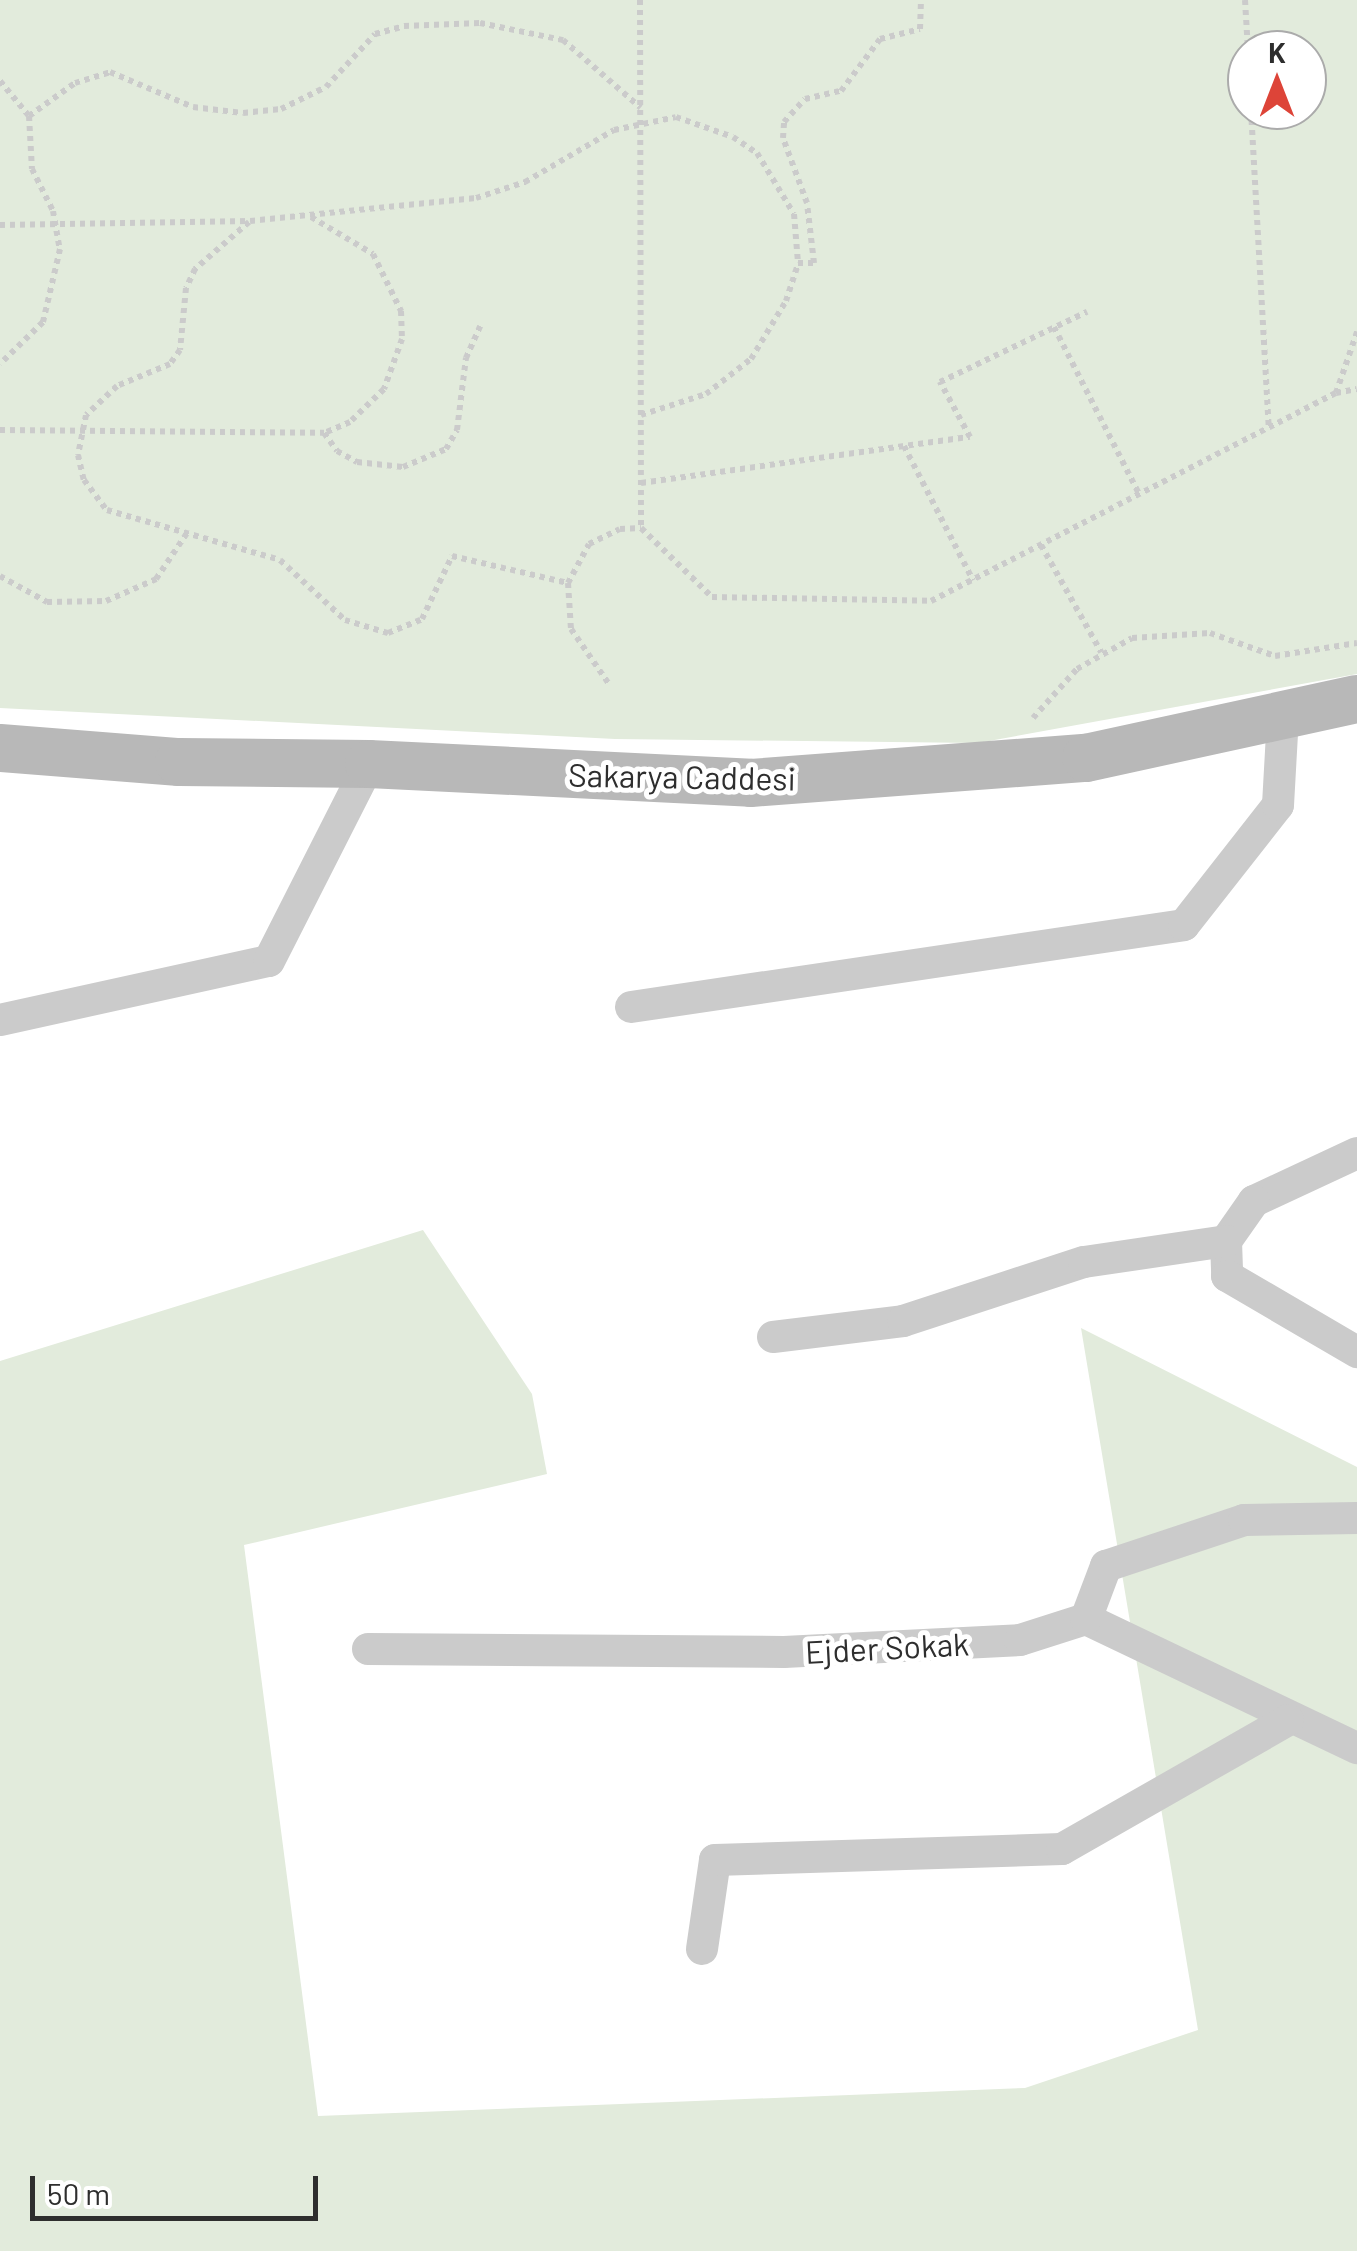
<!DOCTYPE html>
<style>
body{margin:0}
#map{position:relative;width:1357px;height:2251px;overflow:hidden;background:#fff;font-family:Barlow,sans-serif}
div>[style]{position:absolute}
.green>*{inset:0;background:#e2ebdc}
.path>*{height:6px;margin-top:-3px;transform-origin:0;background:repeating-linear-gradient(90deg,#cbcbcb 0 5px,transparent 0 10px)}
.street>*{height:32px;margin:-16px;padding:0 16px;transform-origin:16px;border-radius:16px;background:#cbcbcb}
.secondary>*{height:48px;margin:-24px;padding:0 24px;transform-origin:24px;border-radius:24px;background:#b8b8b8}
span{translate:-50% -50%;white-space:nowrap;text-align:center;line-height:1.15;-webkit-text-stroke:10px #fff;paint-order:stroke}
.street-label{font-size:32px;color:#2e2e2e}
.north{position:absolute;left:1227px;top:30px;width:100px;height:100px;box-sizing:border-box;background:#fff;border:2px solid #ababab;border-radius:50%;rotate:0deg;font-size:28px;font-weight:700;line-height:40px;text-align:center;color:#2e2e2e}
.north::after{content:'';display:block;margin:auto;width:35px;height:45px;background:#dd4438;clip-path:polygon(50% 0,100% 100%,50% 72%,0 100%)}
.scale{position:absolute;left:30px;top:2176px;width:288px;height:45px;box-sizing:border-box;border:5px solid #2e2e2e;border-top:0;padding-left:12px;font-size:30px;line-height:35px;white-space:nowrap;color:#2e2e2e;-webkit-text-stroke:8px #fff;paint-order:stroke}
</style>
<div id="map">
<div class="green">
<div style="clip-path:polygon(evenodd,0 0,1357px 0,1357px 674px,978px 743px,615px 739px,0 708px,0 0,1247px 50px,1307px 50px,1307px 110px,1247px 110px,1247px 50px)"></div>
<div style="clip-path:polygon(423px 1230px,532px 1394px,547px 1474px,244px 1545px,318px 2116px,1025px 2088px,1198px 2030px,1081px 1328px,1357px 1467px,1357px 2251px,0 2251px,0 1361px)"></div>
</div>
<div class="path">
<div style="left:640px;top:0;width:528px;rotate:89.89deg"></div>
<div style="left:641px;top:528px;width:99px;rotate:44.2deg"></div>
<div style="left:712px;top:597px;width:219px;rotate:1deg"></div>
<div style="left:931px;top:601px;width:455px;rotate:-27.2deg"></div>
<div style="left:1336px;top:393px;width:21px;rotate:-11deg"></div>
<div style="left:1245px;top:0;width:50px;rotate:86.6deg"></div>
<div style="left:0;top:81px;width:45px;rotate:50.4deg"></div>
<div style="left:29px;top:116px;width:53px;rotate:86.8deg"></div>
<div style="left:32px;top:169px;width:47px;rotate:63.4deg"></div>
<div style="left:53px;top:211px;width:39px;rotate:80deg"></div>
<div style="left:60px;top:249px;width:75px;rotate:103.1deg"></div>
<div style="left:43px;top:322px;width:60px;rotate:135.7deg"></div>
<div style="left:1251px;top:110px;width:318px;rotate:86.8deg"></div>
<div style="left:29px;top:116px;width:57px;rotate:-35.7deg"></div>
<div style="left:75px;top:83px;width:37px;rotate:-17deg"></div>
<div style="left:110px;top:72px;width:90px;rotate:22.9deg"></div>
<div style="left:193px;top:107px;width:50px;rotate:6.8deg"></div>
<div style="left:243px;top:113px;width:38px;rotate:-6deg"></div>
<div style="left:281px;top:109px;width:50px;rotate:-26.1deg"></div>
<div style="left:326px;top:87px;width:72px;rotate:-47.2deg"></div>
<div style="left:375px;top:34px;width:30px;rotate:-15deg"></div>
<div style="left:404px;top:26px;width:76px;rotate:-2.3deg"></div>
<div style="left:480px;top:23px;width:85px;rotate:11.6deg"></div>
<div style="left:563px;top:40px;width:103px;rotate:41.1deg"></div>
<div style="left:311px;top:217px;width:72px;rotate:30.8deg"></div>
<div style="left:373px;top:254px;width:64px;rotate:63.8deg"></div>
<div style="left:401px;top:311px;width:28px;rotate:88deg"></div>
<div style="left:402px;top:339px;width:53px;rotate:109.8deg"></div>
<div style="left:384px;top:389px;width:47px;rotate:135.9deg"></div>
<div style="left:350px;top:422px;width:28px;rotate:157deg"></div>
<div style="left:249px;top:222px;width:72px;rotate:139deg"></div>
<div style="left:195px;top:269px;width:21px;rotate:115deg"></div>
<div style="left:186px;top:288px;width:62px;rotate:95.5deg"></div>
<div style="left:180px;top:350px;width:17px;rotate:126deg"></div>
<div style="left:170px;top:364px;width:57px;rotate:157.5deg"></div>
<div style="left:117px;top:386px;width:42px;rotate:136.9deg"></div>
<div style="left:86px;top:415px;width:41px;rotate:101.3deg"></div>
<div style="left:78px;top:455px;width:26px;rotate:77deg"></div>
<div style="left:84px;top:480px;width:38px;rotate:53deg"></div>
<div style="left:107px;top:510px;width:180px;rotate:16.1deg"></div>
<div style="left:280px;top:560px;width:88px;rotate:42.7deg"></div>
<div style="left:345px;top:620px;width:45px;rotate:16.8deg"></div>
<div style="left:388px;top:633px;width:37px;rotate:-22deg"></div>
<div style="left:422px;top:619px;width:70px;rotate:-64.5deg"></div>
<div style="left:452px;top:556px;width:119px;rotate:13.1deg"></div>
<div style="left:568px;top:583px;width:44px;rotate:-61.7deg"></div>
<div style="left:589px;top:544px;width:34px;rotate:-26deg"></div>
<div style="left:620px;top:529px;width:21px;rotate:-3deg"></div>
<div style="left:0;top:225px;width:250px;rotate:-0.9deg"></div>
<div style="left:250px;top:221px;width:227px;rotate:-5.8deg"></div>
<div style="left:476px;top:198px;width:52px;rotate:-18.1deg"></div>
<div style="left:525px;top:182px;width:103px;rotate:-30.3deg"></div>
<div style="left:614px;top:130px;width:63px;rotate:-11.8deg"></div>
<div style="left:676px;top:117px;width:60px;rotate:19.3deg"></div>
<div style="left:733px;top:137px;width:29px;rotate:34deg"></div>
<div style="left:757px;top:153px;width:71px;rotate:58.8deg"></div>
<div style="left:794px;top:214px;width:49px;rotate:85.3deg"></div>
<div style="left:798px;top:263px;width:16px"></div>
<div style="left:814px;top:263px;width:60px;rotate:-96.7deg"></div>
<div style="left:807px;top:203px;width:69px;rotate:-110.3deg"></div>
<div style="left:783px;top:138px;width:16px;rotate:-86deg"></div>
<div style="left:784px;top:122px;width:31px;rotate:-48deg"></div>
<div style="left:805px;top:99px;width:37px;rotate:-13deg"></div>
<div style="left:841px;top:91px;width:65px;rotate:-53.1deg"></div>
<div style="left:880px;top:39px;width:41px;rotate:-14deg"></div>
<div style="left:920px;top:29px;width:29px;rotate:-88deg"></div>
<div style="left:1054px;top:327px;width:187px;rotate:63deg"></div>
<div style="left:1336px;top:393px;width:65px;rotate:-71deg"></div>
<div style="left:641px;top:415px;width:68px;rotate:-17.9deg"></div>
<div style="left:706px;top:394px;width:57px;rotate:-37.9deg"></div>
<div style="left:751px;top:359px;width:68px;rotate:-58.9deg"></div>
<div style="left:786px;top:301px;width:40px;rotate:-72deg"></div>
<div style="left:0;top:430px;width:324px;rotate:0.5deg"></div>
<div style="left:324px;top:433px;width:22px;rotate:54deg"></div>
<div style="left:337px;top:451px;width:23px;rotate:29deg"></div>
<div style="left:357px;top:462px;width:46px;rotate:6.2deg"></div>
<div style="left:403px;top:467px;width:47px;rotate:-22.7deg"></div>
<div style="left:446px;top:449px;width:22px;rotate:-60deg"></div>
<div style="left:457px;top:430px;width:73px;rotate:-82.9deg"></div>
<div style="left:466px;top:358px;width:35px;rotate:-66deg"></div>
<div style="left:904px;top:446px;width:151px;rotate:62.8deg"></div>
<div style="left:641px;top:483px;width:332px;rotate:-8deg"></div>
<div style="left:970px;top:437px;width:63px;rotate:-118.6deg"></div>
<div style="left:940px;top:382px;width:163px;rotate:-25.5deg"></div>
<div style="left:1041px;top:545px;width:123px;rotate:60.7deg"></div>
<div style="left:0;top:576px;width:54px;rotate:29deg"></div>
<div style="left:47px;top:602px;width:59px;rotate:-1deg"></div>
<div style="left:106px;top:601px;width:55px;rotate:-23.7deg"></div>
<div style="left:156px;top:579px;width:55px;rotate:-56deg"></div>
<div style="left:568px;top:583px;width:46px;rotate:86.3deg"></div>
<div style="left:571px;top:629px;width:67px;rotate:55.4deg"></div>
<div style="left:1033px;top:718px;width:66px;rotate:-48.1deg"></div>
<div style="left:1077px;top:669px;width:63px;rotate:-29.4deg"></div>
<div style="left:1132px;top:638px;width:78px;rotate:-3.7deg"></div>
<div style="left:1210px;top:633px;width:69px;rotate:19.5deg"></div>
<div style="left:1275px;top:656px;width:83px;rotate:-9deg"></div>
</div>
<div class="street">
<div style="left:631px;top:1007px;width:559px;rotate:-8.43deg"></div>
<div style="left:1184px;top:925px;width:152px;rotate:-51.9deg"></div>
<div style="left:1278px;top:805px;width:90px;rotate:-86.8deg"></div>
<div style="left:0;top:1020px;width:275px;rotate:-12.4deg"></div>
<div style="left:269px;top:961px;width:221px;rotate:-63.1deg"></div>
<div style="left:1357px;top:1153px;width:114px;rotate:155deg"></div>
<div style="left:1254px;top:1201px;width:49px;rotate:125deg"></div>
<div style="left:1226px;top:1241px;width:35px;rotate:88deg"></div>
<div style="left:1227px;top:1276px;width:151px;rotate:30.3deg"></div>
<div style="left:773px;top:1337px;width:131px;rotate:-7deg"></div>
<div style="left:903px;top:1321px;width:190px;rotate:-18.1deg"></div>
<div style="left:1084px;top:1262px;width:144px;rotate:-8.4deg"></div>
<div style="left:1086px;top:1619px;width:300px;rotate:25.5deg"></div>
<div style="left:368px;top:1649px;width:416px;rotate:0.4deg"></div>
<div style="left:784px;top:1652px;width:236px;rotate:-2.9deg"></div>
<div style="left:1020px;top:1640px;width:69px;rotate:-17.7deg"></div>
<div style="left:1086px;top:1619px;width:57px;rotate:-69.3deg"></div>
<div style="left:1106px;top:1566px;width:145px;rotate:-18.4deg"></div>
<div style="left:1244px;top:1520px;width:113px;rotate:-1deg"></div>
<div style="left:702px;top:1949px;width:90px;rotate:-81.7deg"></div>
<div style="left:715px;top:1860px;width:347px;rotate:-1.8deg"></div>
<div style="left:1062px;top:1849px;width:260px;rotate:-29.7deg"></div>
</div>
<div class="secondary">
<div style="left:0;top:748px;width:180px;rotate:4.5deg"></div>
<div style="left:179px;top:762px;width:190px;rotate:0.6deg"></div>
<div style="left:369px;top:764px;width:382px;rotate:2.8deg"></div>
<div style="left:751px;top:783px;width:336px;rotate:-4.3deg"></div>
<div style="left:1086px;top:758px;width:277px;rotate:-12.3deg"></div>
</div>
<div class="street-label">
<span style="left:682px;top:776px;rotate:1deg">Sakarya Caddesi</span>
<span style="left:887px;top:1647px;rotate:-3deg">Ejder Sokak</span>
</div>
<div class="north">K</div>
<div class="scale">50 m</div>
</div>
